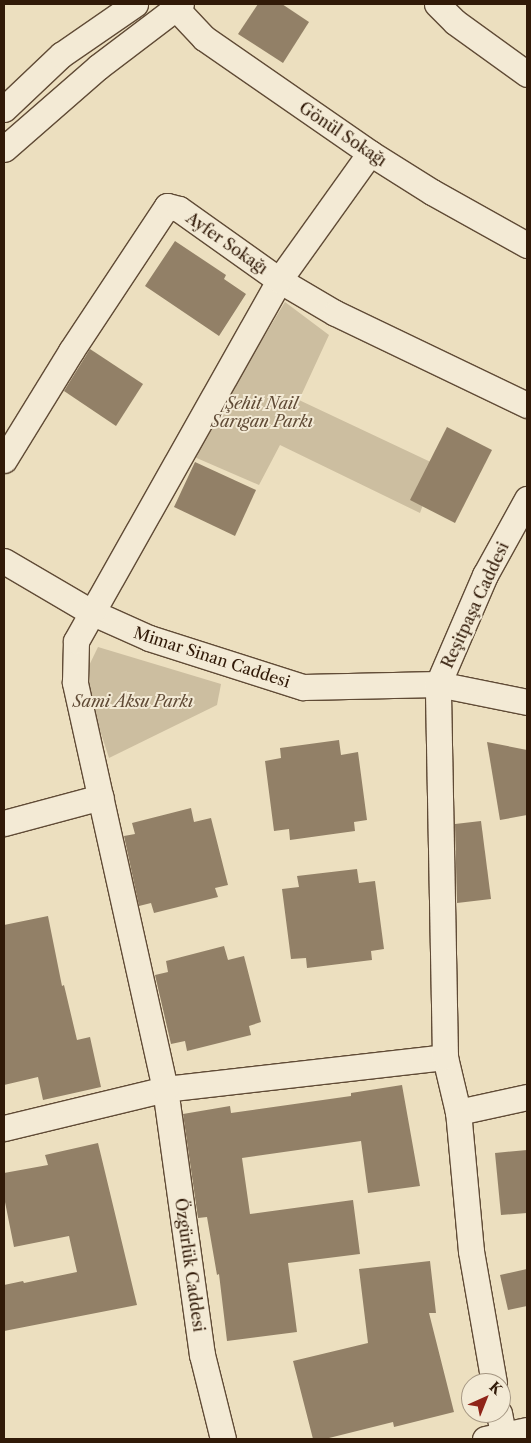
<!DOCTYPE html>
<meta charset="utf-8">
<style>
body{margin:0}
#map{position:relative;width:531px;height:1443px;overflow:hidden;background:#ecdfbf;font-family:"Libre Caslon Text",serif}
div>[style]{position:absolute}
.green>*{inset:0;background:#ccbea0}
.building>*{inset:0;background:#928067}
.roads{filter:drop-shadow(1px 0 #604b36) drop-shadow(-1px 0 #604b36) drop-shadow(0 1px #604b36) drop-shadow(0 -1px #604b36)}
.minor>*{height:25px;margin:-12.5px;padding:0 12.5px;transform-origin:12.5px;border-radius:12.5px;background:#f3ead5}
span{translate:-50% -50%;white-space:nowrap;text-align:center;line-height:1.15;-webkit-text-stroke:4px #f3ead5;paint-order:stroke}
.street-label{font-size:16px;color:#311a08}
.park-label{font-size:16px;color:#604b36;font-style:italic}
.frame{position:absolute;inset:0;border:5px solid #311a08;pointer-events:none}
.north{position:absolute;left:461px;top:1373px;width:50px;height:50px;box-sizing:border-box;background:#f3ead5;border:1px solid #a59783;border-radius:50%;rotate:44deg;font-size:14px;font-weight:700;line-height:20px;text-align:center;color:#311a08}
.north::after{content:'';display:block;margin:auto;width:18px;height:22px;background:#8f2418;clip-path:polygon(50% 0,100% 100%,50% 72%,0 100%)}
</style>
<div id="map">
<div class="green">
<div style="clip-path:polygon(285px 302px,329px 335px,299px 400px,437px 465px,420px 513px,280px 445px,259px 485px,192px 456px)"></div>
<div style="clip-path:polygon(98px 647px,221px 684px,217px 705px,109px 758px,83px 678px)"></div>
</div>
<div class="building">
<div style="clip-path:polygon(258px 4px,282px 4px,309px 22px,283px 63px,238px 34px)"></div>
<div style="clip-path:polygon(175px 241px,226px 275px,224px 279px,246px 294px,219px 336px,145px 286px)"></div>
<div style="clip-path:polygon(90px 349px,143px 384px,116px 426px,64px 391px)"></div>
<div style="clip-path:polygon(447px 427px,492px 450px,455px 523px,410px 500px)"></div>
<div style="clip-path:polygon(195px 462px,256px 490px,235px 536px,174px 507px)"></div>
<div style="clip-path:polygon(339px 740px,341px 755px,358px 752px,367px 820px,354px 822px,355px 831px,290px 840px,289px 829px,274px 831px,265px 761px,281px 758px,280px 748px)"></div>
<div style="clip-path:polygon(487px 742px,527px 750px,527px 815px,500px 820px)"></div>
<div style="clip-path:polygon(191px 808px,194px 822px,211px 818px,228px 885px,215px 888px,218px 897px,154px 913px,151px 903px,139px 906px,124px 836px,135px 834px,132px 823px)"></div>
<div style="clip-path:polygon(481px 821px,491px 899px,457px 903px,455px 824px)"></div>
<div style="clip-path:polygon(357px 869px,359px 883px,375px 881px,384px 949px,371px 951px,372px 960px,307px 968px,306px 958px,291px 959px,282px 889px,299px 887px,297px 876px)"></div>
<div style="clip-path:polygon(48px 916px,62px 986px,64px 985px,77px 1040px,90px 1037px,101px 1087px,43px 1100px,38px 1077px,4px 1085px,4px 925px)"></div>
<div style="clip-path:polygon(224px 946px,228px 960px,244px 956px,261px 1022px,249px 1026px,251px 1035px,187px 1051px,185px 1041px,171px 1044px,155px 975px,168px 972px,166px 961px)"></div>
<div style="clip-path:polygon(402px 1085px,420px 1186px,368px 1193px,361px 1141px,242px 1158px,250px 1214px,353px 1200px,360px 1254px,288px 1263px,297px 1332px,227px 1341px,219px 1274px,217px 1275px,207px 1217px,198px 1218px,183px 1114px,230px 1106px,231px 1113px,351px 1096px,351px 1093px)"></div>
<div style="clip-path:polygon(98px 1143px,137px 1305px,4px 1331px,4px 1285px,23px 1281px,24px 1283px,77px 1272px,69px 1236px,14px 1247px,4px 1197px,4px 1173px,48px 1165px,45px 1155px)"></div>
<div style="clip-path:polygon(527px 1150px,527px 1213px,501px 1215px,495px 1153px)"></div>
<div style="clip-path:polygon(430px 1261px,436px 1313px,429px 1313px,454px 1412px,394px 1427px,393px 1422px,325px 1439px,313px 1439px,293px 1361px,368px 1343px,359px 1269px)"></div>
<div style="clip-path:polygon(527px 1269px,527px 1306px,508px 1310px,500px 1275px)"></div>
</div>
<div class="roads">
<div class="minor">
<div style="left:172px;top:4px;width:47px;rotate:46.7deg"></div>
<div style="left:204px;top:38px;width:202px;rotate:34.7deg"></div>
<div style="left:370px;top:153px;width:73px;rotate:32.2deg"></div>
<div style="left:432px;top:192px;width:109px;rotate:29.2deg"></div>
<div style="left:437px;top:4px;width:25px;rotate:45deg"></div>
<div style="left:455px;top:22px;width:89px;rotate:35.8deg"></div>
<div style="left:4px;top:109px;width:79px;rotate:-43.5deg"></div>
<div style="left:61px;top:55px;width:90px;rotate:-34.6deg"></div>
<div style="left:4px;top:149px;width:125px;rotate:-41.1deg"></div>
<div style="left:98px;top:67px;width:104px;rotate:-37.2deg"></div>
<div style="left:4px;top:460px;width:128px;rotate:-58.4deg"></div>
<div style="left:71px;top:351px;width:174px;rotate:-56.5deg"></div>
<div style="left:167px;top:206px;width:12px;rotate:14deg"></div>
<div style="left:179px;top:209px;width:123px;rotate:35.4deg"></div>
<div style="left:279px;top:280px;width:65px;rotate:30.5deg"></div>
<div style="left:335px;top:313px;width:213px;rotate:25.6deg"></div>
<div style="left:4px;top:561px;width:101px;rotate:30.4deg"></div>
<div style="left:91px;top:612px;width:64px;rotate:24.1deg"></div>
<div style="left:149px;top:638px;width:162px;rotate:17.7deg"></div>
<div style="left:303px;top:687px;width:135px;rotate:-1.3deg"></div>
<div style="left:438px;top:684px;width:91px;rotate:11.4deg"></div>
<div style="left:4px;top:823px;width:100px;rotate:-15deg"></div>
<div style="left:458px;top:1112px;width:71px;rotate:-12.3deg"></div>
<div style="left:4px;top:1128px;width:166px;rotate:-13.6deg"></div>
<div style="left:165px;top:1089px;width:282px;rotate:-6.5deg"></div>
<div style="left:494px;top:1383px;width:134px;rotate:-99.9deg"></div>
<div style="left:471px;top:1251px;width:140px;rotate:-95.3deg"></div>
<div style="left:458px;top:1112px;width:57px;rotate:-103.3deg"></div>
<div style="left:445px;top:1057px;width:373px;rotate:-91.1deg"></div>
<div style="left:438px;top:684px;width:119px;rotate:-66.7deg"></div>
<div style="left:485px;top:575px;width:87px;rotate:-61.1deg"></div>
<div style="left:499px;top:1413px;width:26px;rotate:79deg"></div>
<div style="left:223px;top:1439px;width:87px;rotate:-104deg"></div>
<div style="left:202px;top:1355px;width:269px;rotate:-97.9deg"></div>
<div style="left:165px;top:1089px;width:417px;rotate:-102.5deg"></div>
<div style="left:75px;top:682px;width:41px;rotate:-88.6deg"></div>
<div style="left:76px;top:641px;width:414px;rotate:-60.6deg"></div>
<div style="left:279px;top:280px;width:156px;rotate:-54.4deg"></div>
<div style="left:485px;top:1439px;width:43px;rotate:-12.1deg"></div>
</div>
</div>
<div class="street-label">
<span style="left:343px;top:134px;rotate:34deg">Gönül Sokağı</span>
<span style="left:227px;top:243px;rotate:35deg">Ayfer Sokağı</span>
<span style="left:475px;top:605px;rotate:-65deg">Reşitpaşa Caddesi</span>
<span style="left:212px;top:657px;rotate:18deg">Mimar Sinan Caddesi</span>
<span style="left:190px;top:1265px;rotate:82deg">Özgürlük Caddesi</span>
</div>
<div class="park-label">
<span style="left:262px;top:412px">Şehit Nail<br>Sarıgan Parkı</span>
<span style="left:133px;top:701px">Sami Aksu Parkı</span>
</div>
<div class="frame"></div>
<div class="north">K</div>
</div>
